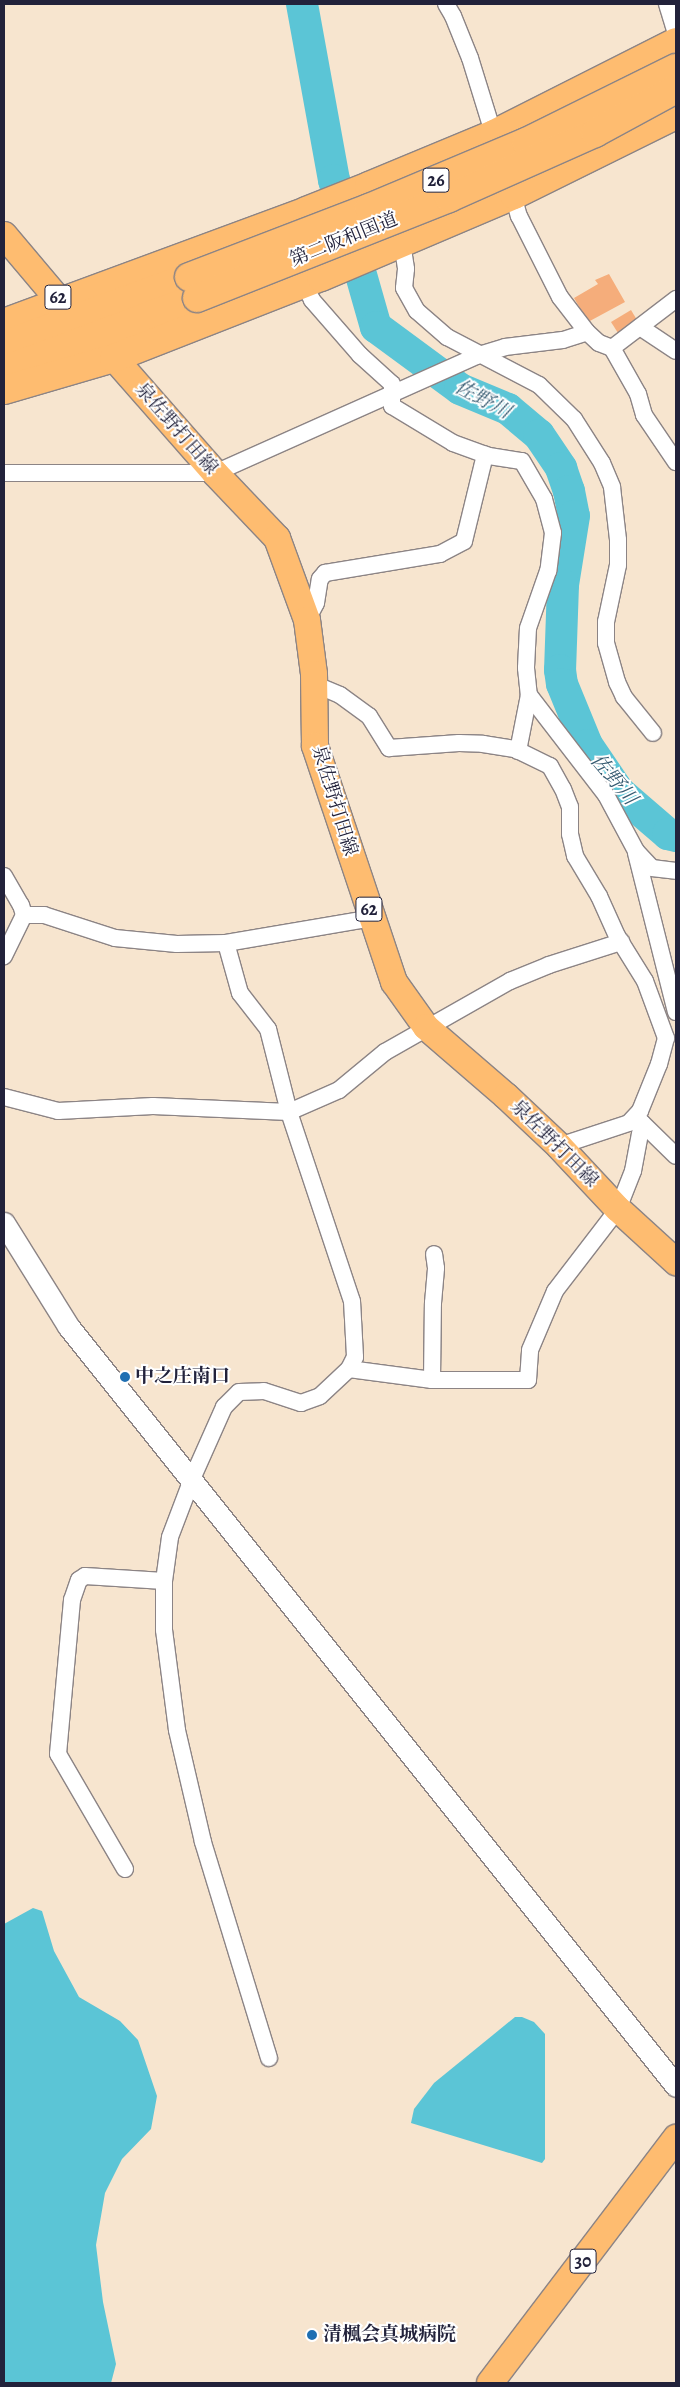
<!DOCTYPE html>
<meta charset="utf-8">
<style>
body{margin:0}
#map{position:relative;width:680px;height:2387px;overflow:hidden;background:#f7e5cf;font-family:Alegreya,"Noto Serif JP",serif}
div>[style]{position:absolute}
.water>*{inset:0;background:#5bc5d6}
.river>*{height:32px;margin:-16px;padding:0 16px;transform-origin:16px;border-radius:16px;background:#5bc5d6}
.building>*{inset:0;background:#f5ad7b}
.roads{filter:drop-shadow(1px 0 #8c8485) drop-shadow(-1px 0 #8c8485) drop-shadow(0 1px #8c8485) drop-shadow(0 -1px #8c8485)}
.minor>*{height:16px;margin:-8px;padding:0 8px;transform-origin:8px;border-radius:8px;background:#fff}
.tertiary>*{height:21px;margin:-10.5px;padding:0 10.5px;transform-origin:10.5px;border-radius:10.5px;background:#fff}
.primary>*{height:26px;margin:-13px;padding:0 13px;transform-origin:13px;border-radius:13px;background:#febc70}
.trunk>*{height:28px;margin:-14px;padding:0 14px;transform-origin:14px;border-radius:14px;background:#febc70}
.bridges{filter:drop-shadow(1px 0 #8c8485) drop-shadow(-1px 0 #8c8485) drop-shadow(0 1px #8c8485) drop-shadow(0 -1px #8c8485)}
.trunk-bridge>*{height:28px;margin:-14px;padding:0 14px;transform-origin:14px;border-radius:14px;background:#febc70}
.dots>*{width:14px;height:14px;translate:-50% -50%;box-sizing:border-box;border:2px solid #fff;border-radius:50%}
span{translate:-50% -50%;white-space:nowrap;text-align:center;line-height:1.15;-webkit-text-stroke:4px #fff;paint-order:stroke}
.shield-label span{padding:1px 4px;background:#fff;border:1px solid;border-radius:4px;-webkit-text-stroke-width:0}
.shield-label{font-size:18px;color:#22223b;font-weight:700}
.street-label{font-size:19px;color:#22223b}
.poi-label{font-size:19px;color:#22223b;font-weight:700}
.left{translate:0 -50%;text-align:left}
.water-label{font-size:20px;color:#365b71;font-style:italic}
.frame{position:absolute;inset:0;border:5px solid #22223b;pointer-events:none}
</style>
<div id="map">
<div class="water">
<div style="clip-path:polygon(33px 1908px,42px 1911px,54px 1951px,79px 1997px,120px 2021px,138px 2040px,157px 2096px,151px 2129px,122px 2159px,105px 2193px,96px 2245px,103px 2302px,116px 2364px,111px 2383px,4px 2383px,4px 1924px)"></div>
<div style="clip-path:polygon(515px 2017px,522px 2017px,534px 2022px,545px 2034px,545px 2159px,542px 2163px,411px 2123px,414px 2109px,434px 2083px)"></div>
</div>
<div class="river">
<div style="left:302px;top:4px;width:179px;rotate:79.7deg"></div>
<div style="left:334px;top:180px;width:153px;rotate:74.1deg"></div>
<div style="left:376px;top:327px;width:104px;rotate:36.4deg"></div>
<div style="left:460px;top:389px;width:52px;rotate:22.6deg"></div>
<div style="left:508px;top:409px;width:40px;rotate:40deg"></div>
<div style="left:539px;top:435px;width:40px;rotate:56deg"></div>
<div style="left:561px;top:468px;width:24px;rotate:71deg"></div>
<div style="left:569px;top:491px;width:25px;rotate:79deg"></div>
<div style="left:574px;top:516px;width:70px;rotate:99.1deg"></div>
<div style="left:563px;top:585px;width:85px;rotate:92deg"></div>
<div style="left:560px;top:670px;width:14px;rotate:82deg"></div>
<div style="left:562px;top:684px;width:66px;rotate:67.7deg"></div>
<div style="left:587px;top:745px;width:57px;rotate:55.8deg"></div>
<div style="left:619px;top:792px;width:65px;rotate:40.6deg"></div>
<div style="left:668px;top:834px;width:8px;rotate:14deg"></div>
</div>
<div class="building">
<div style="clip-path:polygon(609px 274px,625px 302px,588px 322px,574px 298px,598px 284px,595px 280px)"></div>
<div style="clip-path:polygon(631px 310px,637px 320px,618px 333px,611px 322px)"></div>
</div>
<div class="roads">
<div class="minor">
<div style="left:446px;top:4px;width:14px;rotate:60deg"></div>
<div style="left:453px;top:16px;width:45px;rotate:68deg"></div>
<div style="left:470px;top:58px;width:88px;rotate:72.8deg"></div>
<div style="left:667px;top:4px;width:30px;rotate:73deg"></div>
<div style="left:511px;top:187px;width:30px;rotate:75deg"></div>
<div style="left:519px;top:216px;width:91px;rotate:63.2deg"></div>
<div style="left:560px;top:297px;width:44px;rotate:52.4deg"></div>
<div style="left:587px;top:332px;width:16px;rotate:43deg"></div>
<div style="left:599px;top:343px;width:14px;rotate:21deg"></div>
<div style="left:612px;top:348px;width:81px;rotate:-37.4deg"></div>
<div style="left:402px;top:243px;width:26px;rotate:81deg"></div>
<div style="left:406px;top:269px;width:19px;rotate:96deg"></div>
<div style="left:404px;top:288px;width:26px;rotate:61deg"></div>
<div style="left:417px;top:311px;width:40px;rotate:41deg"></div>
<div style="left:447px;top:337px;width:104px;rotate:27.6deg"></div>
<div style="left:539px;top:385px;width:49px;rotate:44.2deg"></div>
<div style="left:574px;top:419px;width:52px;rotate:57.5deg"></div>
<div style="left:602px;top:463px;width:26px;rotate:67deg"></div>
<div style="left:612px;top:487px;width:53px;rotate:83.5deg"></div>
<div style="left:618px;top:540px;width:25px;rotate:90deg"></div>
<div style="left:618px;top:565px;width:58px;rotate:101.9deg"></div>
<div style="left:606px;top:622px;width:21px;rotate:90deg"></div>
<div style="left:606px;top:643px;width:41px;rotate:74.2deg"></div>
<div style="left:617px;top:682px;width:17px;rotate:65deg"></div>
<div style="left:624px;top:697px;width:46px;rotate:51.1deg"></div>
<div style="left:304px;top:284px;width:18px;rotate:63deg"></div>
<div style="left:312px;top:300px;width:73px;rotate:48.9deg"></div>
<div style="left:360px;top:355px;width:43px;rotate:42.2deg"></div>
<div style="left:392px;top:384px;width:22px;rotate:90deg"></div>
<div style="left:392px;top:406px;width:71px;rotate:31.2deg"></div>
<div style="left:453px;top:443px;width:38px;rotate:20deg"></div>
<div style="left:489px;top:456px;width:33px;rotate:9deg"></div>
<div style="left:522px;top:461px;width:44px;rotate:59.9deg"></div>
<div style="left:544px;top:499px;width:35px;rotate:75deg"></div>
<div style="left:553px;top:533px;width:38px;rotate:97deg"></div>
<div style="left:548px;top:571px;width:60px;rotate:109.3deg"></div>
<div style="left:528px;top:628px;width:40px;rotate:92.9deg"></div>
<div style="left:526px;top:668px;width:27px;rotate:84deg"></div>
<div style="left:529px;top:695px;width:126px;rotate:52.4deg"></div>
<div style="left:606px;top:795px;width:64px;rotate:61.8deg"></div>
<div style="left:636px;top:851px;width:23px;rotate:47deg"></div>
<div style="left:652px;top:868px;width:24px;rotate:7deg"></div>
<div style="left:640px;top:327px;width:43px;rotate:33.7deg"></div>
<div style="left:612px;top:348px;width:53px;rotate:60.5deg"></div>
<div style="left:638px;top:394px;width:22px;rotate:74deg"></div>
<div style="left:644px;top:415px;width:57px;rotate:55.8deg"></div>
<div style="left:4px;top:473px;width:211px"></div>
<div style="left:215px;top:473px;width:286px;rotate:-24.1deg"></div>
<div style="left:476px;top:356px;width:30px;rotate:-17deg"></div>
<div style="left:505px;top:347px;width:58px;rotate:-6.9deg"></div>
<div style="left:563px;top:340px;width:25px;rotate:-18deg"></div>
<div style="left:307px;top:620px;width:19px;rotate:-62deg"></div>
<div style="left:316px;top:603px;width:24px;rotate:-81deg"></div>
<div style="left:320px;top:579px;width:8px;rotate:-50deg"></div>
<div style="left:325px;top:573px;width:117px;rotate:-9.4deg"></div>
<div style="left:440px;top:554px;width:27px;rotate:-28deg"></div>
<div style="left:464px;top:541px;width:89px;rotate:-76.3deg"></div>
<div style="left:314px;top:684px;width:28px;rotate:23deg"></div>
<div style="left:340px;top:695px;width:36px;rotate:36deg"></div>
<div style="left:369px;top:716px;width:38px;rotate:58deg"></div>
<div style="left:389px;top:748px;width:70px;rotate:-4.1deg"></div>
<div style="left:459px;top:743px;width:24px;rotate:2deg"></div>
<div style="left:483px;top:744px;width:32px;rotate:9deg"></div>
<div style="left:515px;top:749px;width:39px;rotate:26deg"></div>
<div style="left:550px;top:766px;width:26px;rotate:61deg"></div>
<div style="left:563px;top:789px;width:19px;rotate:69deg"></div>
<div style="left:570px;top:807px;width:27px;rotate:90deg"></div>
<div style="left:570px;top:834px;width:23px;rotate:77deg"></div>
<div style="left:575px;top:856px;width:47px;rotate:59deg"></div>
<div style="left:599px;top:896px;width:44px;rotate:65.8deg"></div>
<div style="left:617px;top:936px;width:53px;rotate:58.1deg"></div>
<div style="left:645px;top:981px;width:61px;rotate:69.8deg"></div>
<div style="left:666px;top:1038px;width:27px;rotate:105deg"></div>
<div style="left:659px;top:1064px;width:51px;rotate:112deg"></div>
<div style="left:640px;top:1111px;width:16px;rotate:133deg"></div>
<div style="left:629px;top:1123px;width:74px;rotate:161.8deg"></div>
<div style="left:518px;top:751px;width:57px;rotate:-78.9deg"></div>
<div style="left:636px;top:853px;width:164px;rotate:75.9deg"></div>
<div style="left:4px;top:876px;width:34px;rotate:60deg"></div>
<div style="left:21px;top:905px;width:10px;rotate:73deg"></div>
<div style="left:24px;top:915px;width:46px;rotate:116deg"></div>
<div style="left:24px;top:915px;width:20px"></div>
<div style="left:44px;top:915px;width:75px;rotate:17.9deg"></div>
<div style="left:115px;top:938px;width:62px;rotate:5.5deg"></div>
<div style="left:177px;top:944px;width:49px;rotate:-1.2deg"></div>
<div style="left:226px;top:943px;width:148px;rotate:-9.7deg"></div>
<div style="left:226px;top:943px;width:52px;rotate:74.4deg"></div>
<div style="left:240px;top:993px;width:46px;rotate:52.1deg"></div>
<div style="left:268px;top:1029px;width:86px;rotate:75.8deg"></div>
<div style="left:289px;top:1112px;width:55px;rotate:-23.7deg"></div>
<div style="left:339px;top:1090px;width:60px;rotate:-39.6deg"></div>
<div style="left:385px;top:1052px;width:144px;rotate:-29.6deg"></div>
<div style="left:510px;top:981px;width:42px;rotate:-22.3deg"></div>
<div style="left:549px;top:965px;width:76px;rotate:-17.7deg"></div>
<div style="left:4px;top:1097px;width:56px;rotate:14.5deg"></div>
<div style="left:58px;top:1111px;width:95px;rotate:-3deg"></div>
<div style="left:153px;top:1106px;width:136px;rotate:2.5deg"></div>
<div style="left:289px;top:1112px;width:199px;rotate:71.6deg"></div>
<div style="left:352px;top:1301px;width:56px;rotate:86.9deg"></div>
<div style="left:355px;top:1357px;width:13px;rotate:117deg"></div>
<div style="left:637px;top:1118px;width:54px;rotate:44.3deg"></div>
<div style="left:432px;top:1380px;width:77px;rotate:-89.3deg"></div>
<div style="left:433px;top:1303px;width:35px;rotate:-85deg"></div>
<div style="left:436px;top:1268px;width:14px;rotate:-98deg"></div>
<div style="left:125px;top:1869px;width:133px;rotate:-120.2deg"></div>
<div style="left:58px;top:1754px;width:155px;rotate:-84.8deg"></div>
<div style="left:72px;top:1600px;width:21px;rotate:-71deg"></div>
<div style="left:79px;top:1580px;width:7px;rotate:-34deg"></div>
<div style="left:85px;top:1576px;width:79px;rotate:3.6deg"></div>
<div style="left:269px;top:2058px;width:226px;rotate:-107deg"></div>
<div style="left:203px;top:1842px;width:115px;rotate:-103.1deg"></div>
<div style="left:177px;top:1730px;width:101px;rotate:-97.4deg"></div>
<div style="left:164px;top:1630px;width:49px;rotate:-90deg"></div>
<div style="left:164px;top:1581px;width:44px;rotate:-82.2deg"></div>
<div style="left:170px;top:1537px;width:62px;rotate:-69.2deg"></div>
<div style="left:192px;top:1479px;width:79px;rotate:-66deg"></div>
<div style="left:224px;top:1407px;width:21px;rotate:-45deg"></div>
<div style="left:239px;top:1392px;width:25px;rotate:-2deg"></div>
<div style="left:264px;top:1391px;width:39px;rotate:18deg"></div>
<div style="left:301px;top:1403px;width:20px;rotate:-20deg"></div>
<div style="left:320px;top:1396px;width:40px;rotate:-43deg"></div>
<div style="left:349px;top:1369px;width:84px;rotate:7.5deg"></div>
<div style="left:432px;top:1380px;width:96px"></div>
<div style="left:528px;top:1380px;width:30px;rotate:-86deg"></div>
<div style="left:530px;top:1350px;width:64px;rotate:-67deg"></div>
<div style="left:555px;top:1291px;width:103px;rotate:-52.5deg"></div>
<div style="left:618px;top:1209px;width:41px;rotate:-68.5deg"></div>
<div style="left:633px;top:1171px;width:49px;rotate:-79.4deg"></div>
</div>
<div class="tertiary">
<div style="left:4px;top:1223px;width:121px;rotate:58.1deg"></div>
<div style="left:68px;top:1326px;width:973px;rotate:51.34deg"></div>
</div>
<div class="primary">
<div style="left:4px;top:235px;width:110px;rotate:49.8deg"></div>
<div style="left:75px;top:319px;width:55px;rotate:45deg"></div>
<div style="left:114px;top:358px;width:153px;rotate:48.7deg"></div>
<div style="left:215px;top:473px;width:90px;rotate:46.4deg"></div>
<div style="left:277px;top:538px;width:87px;rotate:69.9deg"></div>
<div style="left:307px;top:620px;width:54px;rotate:82.6deg"></div>
<div style="left:314px;top:674px;width:72px;rotate:89.2deg"></div>
<div style="left:315px;top:746px;width:249px;rotate:71.5deg"></div>
<div style="left:394px;top:982px;width:55px;rotate:54.6deg"></div>
<div style="left:426px;top:1027px;width:106px;rotate:40.8deg"></div>
<div style="left:506px;top:1096px;width:73px;rotate:43.3deg"></div>
<div style="left:559px;top:1146px;width:86px;rotate:46.9deg"></div>
<div style="left:618px;top:1209px;width:79px;rotate:42.4deg"></div>
<div style="left:490px;top:2383px;width:308px;rotate:-52.8deg"></div>
</div>
<div class="trunk">
<div style="left:4px;top:323px;width:322px;rotate:-20.3deg"></div>
<div style="left:306px;top:211px;width:68px;rotate:-21.6deg"></div>
<div style="left:369px;top:186px;width:135px;rotate:-22.6deg"></div>
<div style="left:494px;top:134px;width:204px;rotate:-26.8deg"></div>
<div style="left:4px;top:345px;width:197px;rotate:-20.2deg"></div>
<div style="left:4px;top:370px;width:206px;rotate:-20.5deg"></div>
<div style="left:4px;top:390px;width:115px;rotate:-16.2deg"></div>
<div style="left:114px;top:358px;width:222px;rotate:-21.4deg"></div>
<div style="left:321px;top:277px;width:210px;rotate:-23deg"></div>
<div style="left:514px;top:195px;width:181px;rotate:-26.3deg"></div>
</div>
</div>
<div class="bridges">
<div class="trunk-bridge">
<div style="left:189px;top:277px;width:193px;rotate:-21deg"></div>
<div style="left:369px;top:208px;width:170px;rotate:-22.8deg"></div>
<div style="left:526px;top:142px;width:167px;rotate:-26.3deg"></div>
<div style="left:197px;top:298px;width:271px;rotate:-21.6deg"></div>
<div style="left:449px;top:198px;width:160px;rotate:-24deg"></div>
<div style="left:595px;top:133px;width:92px;rotate:-28.5deg"></div>
</div>
</div>
<div class="dots">
<div style="left:125px;top:1377px;background:#1f6fb2"></div>
<div style="left:312px;top:2335px;background:#1f6fb2"></div>
</div>
<div class="shield-label">
<span style="left:436px;top:180px">26</span>
<span style="left:58px;top:297px">62</span>
<span style="left:369px;top:909px">62</span>
<span style="left:583px;top:2261px">30</span>
</div>
<div class="street-label">
<span style="left:344px;top:240px;rotate:-22deg">第二阪和国道</span>
<span style="left:176px;top:429px;rotate:49deg">泉佐野打田線</span>
<span style="left:334px;top:801px;rotate:73deg">泉佐野打田線</span>
<span style="left:554px;top:1144px;rotate:45deg">泉佐野打田線</span>
</div>
<div class="poi-label">
<span class="left" style="left:135px;top:1377px">中之庄南口</span>
<span class="left" style="left:323px;top:2335px">清楓会真城病院</span>
</div>
<div class="water-label">
<span style="left:483px;top:399px;rotate:28deg">佐野川</span>
<span style="left:614px;top:779px;rotate:50deg">佐野川</span>
</div>
<div class="frame"></div>
</div>
